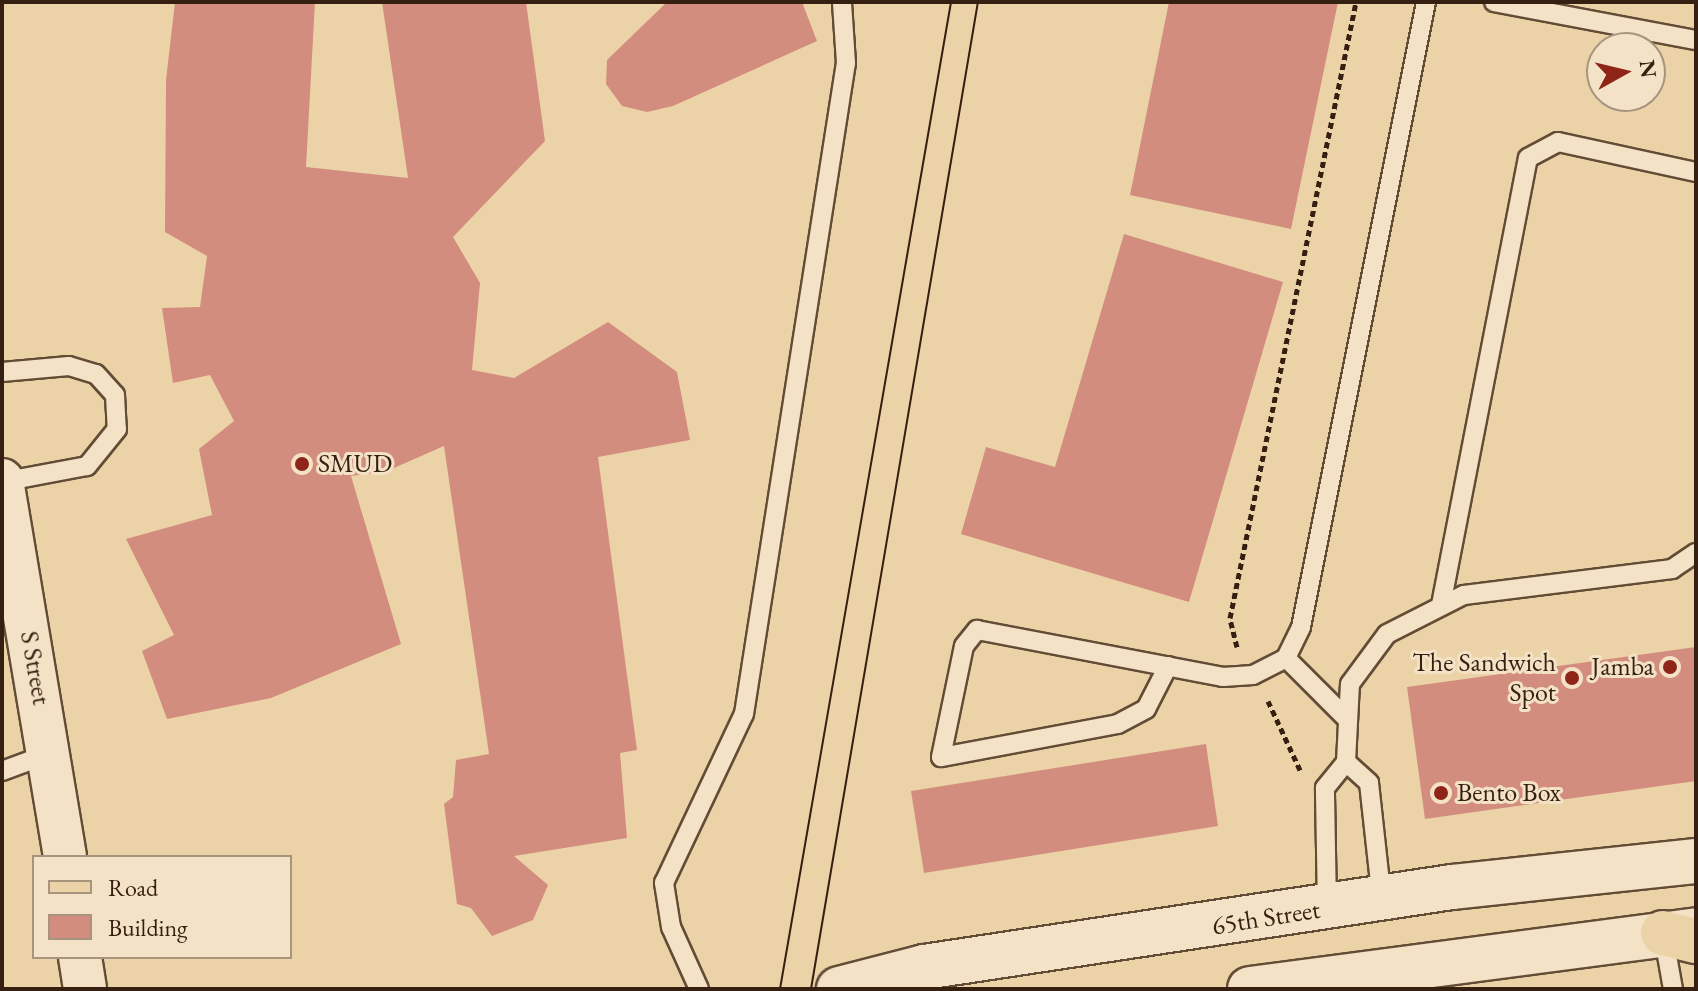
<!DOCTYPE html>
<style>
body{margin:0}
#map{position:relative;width:1698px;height:991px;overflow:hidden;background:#ecd3a7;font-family:"EB Garamond",serif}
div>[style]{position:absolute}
.building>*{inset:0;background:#d38d7e}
.path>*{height:5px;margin-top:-2.5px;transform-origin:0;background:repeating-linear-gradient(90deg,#351f11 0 6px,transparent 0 10px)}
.roads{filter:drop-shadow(2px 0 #634c36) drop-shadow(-2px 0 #634c36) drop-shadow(0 2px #634c36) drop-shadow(0 -2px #634c36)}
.service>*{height:18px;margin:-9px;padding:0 9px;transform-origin:9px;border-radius:9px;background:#f3e2c6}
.tertiary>*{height:42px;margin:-21px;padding:0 21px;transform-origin:21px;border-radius:21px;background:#f3e2c6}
.secondary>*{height:44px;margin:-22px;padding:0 22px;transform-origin:22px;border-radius:22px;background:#f3e2c6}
.primary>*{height:44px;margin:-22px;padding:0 22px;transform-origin:22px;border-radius:22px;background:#ecd3a7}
.tram>*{height:2px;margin:-1px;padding:0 1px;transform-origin:1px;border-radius:1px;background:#351f11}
.dots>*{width:22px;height:22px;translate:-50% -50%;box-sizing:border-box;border:4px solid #f3e2c6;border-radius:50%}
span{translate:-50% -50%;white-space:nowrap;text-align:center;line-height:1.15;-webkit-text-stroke:6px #f3e2c6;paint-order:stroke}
.poi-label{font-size:26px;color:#351f11}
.left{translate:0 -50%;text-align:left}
.right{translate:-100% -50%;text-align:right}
.street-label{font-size:26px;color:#351f11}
.frame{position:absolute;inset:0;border:4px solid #351f11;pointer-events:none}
.legend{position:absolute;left:32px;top:855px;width:260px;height:104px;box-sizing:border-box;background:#f3e2c6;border:2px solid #a7947e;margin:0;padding:10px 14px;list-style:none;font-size:24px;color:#351f11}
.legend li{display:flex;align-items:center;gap:16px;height:40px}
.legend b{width:40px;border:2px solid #a7947e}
.north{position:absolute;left:1586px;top:32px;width:80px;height:80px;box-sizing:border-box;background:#f3e2c6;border:2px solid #a7947e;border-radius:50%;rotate:82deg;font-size:22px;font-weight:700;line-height:32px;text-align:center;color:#351f11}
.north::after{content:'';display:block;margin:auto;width:28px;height:36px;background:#8f2418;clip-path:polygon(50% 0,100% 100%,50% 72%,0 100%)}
</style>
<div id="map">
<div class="building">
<div style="clip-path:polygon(175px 2px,315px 2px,306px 167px,408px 178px,382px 2px,526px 2px,545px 141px,453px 237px,480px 283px,472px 370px,514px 378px,608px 322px,677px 372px,690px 440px,598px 457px,637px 750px,620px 753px,627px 838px,514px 856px,548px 885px,533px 920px,492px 936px,471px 908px,457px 904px,444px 804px,453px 797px,456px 760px,489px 754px,444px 446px,387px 471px,351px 476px,401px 644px,271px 698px,167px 719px,142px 651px,174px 635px,126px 539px,212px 515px,199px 449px,234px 421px,210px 375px,173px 383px,162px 308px,200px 307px,207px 256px,165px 232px,166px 80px)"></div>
<div style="clip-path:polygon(667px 2px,802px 2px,817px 41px,673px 106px,647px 112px,622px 106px,606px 84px,607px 60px)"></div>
<div style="clip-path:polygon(1169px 2px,1338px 2px,1291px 229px,1130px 195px)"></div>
<div style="clip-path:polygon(1124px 234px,1283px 282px,1189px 602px,961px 534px,986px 447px,1055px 467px)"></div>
<div style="clip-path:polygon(1696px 647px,1696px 781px,1425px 819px,1407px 687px)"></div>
<div style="clip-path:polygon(1206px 744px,1218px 826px,924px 873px,911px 791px)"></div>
</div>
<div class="path">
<div style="left:1237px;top:647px;width:30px;rotate:-104deg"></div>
<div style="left:1230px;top:618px;width:629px;rotate:-78.44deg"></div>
<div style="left:1268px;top:701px;width:78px;rotate:65.1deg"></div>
</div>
<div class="roads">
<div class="service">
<div style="left:1494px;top:2px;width:206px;rotate:10.7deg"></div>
<div style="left:2px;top:372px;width:67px;rotate:-5.1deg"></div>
<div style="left:69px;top:366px;width:28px;rotate:17deg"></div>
<div style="left:96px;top:374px;width:28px;rotate:48deg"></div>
<div style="left:115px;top:395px;width:34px;rotate:87deg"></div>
<div style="left:117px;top:429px;width:48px;rotate:129deg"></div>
<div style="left:87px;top:466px;width:86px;rotate:169.3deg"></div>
<div style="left:1441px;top:605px;width:455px;rotate:-79deg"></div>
<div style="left:1528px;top:158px;width:34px;rotate:-28deg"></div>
<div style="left:1558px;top:142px;width:141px;rotate:12.3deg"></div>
<div style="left:1286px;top:658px;width:83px;rotate:45deg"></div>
<div style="left:1168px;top:666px;width:48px;rotate:117.1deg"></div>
<div style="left:1146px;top:709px;width:32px;rotate:152deg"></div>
<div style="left:1118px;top:724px;width:180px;rotate:169.4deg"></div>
<div style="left:941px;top:757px;width:113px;rotate:-78.3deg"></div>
<div style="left:964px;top:646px;width:21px;rotate:-51deg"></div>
<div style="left:977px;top:630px;width:250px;rotate:10.8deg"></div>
<div style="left:1223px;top:677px;width:30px;rotate:-4deg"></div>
<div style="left:1253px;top:675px;width:37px;rotate:-27deg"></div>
<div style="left:1286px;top:658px;width:34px;rotate:-64deg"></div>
<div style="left:1301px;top:627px;width:637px;rotate:-78.69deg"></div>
<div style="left:1346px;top:762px;width:31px;rotate:42deg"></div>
<div style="left:1369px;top:783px;width:119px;rotate:83.7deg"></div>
<div style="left:2px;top:771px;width:49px;rotate:-20.3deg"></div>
<div style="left:1327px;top:908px;width:120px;rotate:-91deg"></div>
<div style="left:1325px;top:788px;width:33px;rotate:-51deg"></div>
<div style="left:1346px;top:762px;width:78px;rotate:-87.1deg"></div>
<div style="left:1350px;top:684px;width:62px;rotate:-53.5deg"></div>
<div style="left:1387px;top:634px;width:86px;rotate:-26.9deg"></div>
<div style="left:1464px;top:595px;width:210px;rotate:-7.1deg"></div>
<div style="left:1672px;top:569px;width:29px;rotate:-34deg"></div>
<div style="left:1663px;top:933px;width:57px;rotate:79.9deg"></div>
<div style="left:699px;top:989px;width:68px;rotate:-114.3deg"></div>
<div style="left:671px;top:927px;width:45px;rotate:-99deg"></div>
<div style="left:664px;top:883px;width:187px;rotate:-64.7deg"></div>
<div style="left:744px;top:714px;width:659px;rotate:-81.1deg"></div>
<div style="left:846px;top:63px;width:61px;rotate:-93.8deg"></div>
</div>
<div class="tertiary">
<div style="left:2px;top:480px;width:382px;rotate:80.5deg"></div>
<div style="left:80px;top:957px;width:32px;rotate:81deg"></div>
</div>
<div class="secondary">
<div style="left:839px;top:989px;width:88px;rotate:-14.5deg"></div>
<div style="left:924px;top:967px;width:534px;rotate:-8.62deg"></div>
<div style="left:1452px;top:887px;width:245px;rotate:-6.1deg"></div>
<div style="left:1250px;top:989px;width:450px;rotate:-7.5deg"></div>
</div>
<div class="primary">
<div style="left:1663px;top:933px;width:34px;rotate:14deg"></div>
</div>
</div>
<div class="tram">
<div style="left:780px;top:989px;width:1002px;rotate:-80.17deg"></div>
<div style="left:811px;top:989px;width:1001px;rotate:-80.4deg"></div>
</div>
<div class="dots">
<div style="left:302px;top:464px;background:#8f2418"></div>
<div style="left:1670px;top:667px;background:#8f2418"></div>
<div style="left:1572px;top:678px;background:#8f2418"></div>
<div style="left:1441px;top:793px;background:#8f2418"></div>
</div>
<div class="poi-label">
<span class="left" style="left:318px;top:464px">SMUD</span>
<span class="right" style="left:1556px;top:678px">The Sandwich<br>Spot</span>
<span class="right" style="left:1654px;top:667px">Jamba</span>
<span class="left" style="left:1457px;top:793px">Bento Box</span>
</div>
<div class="street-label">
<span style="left:35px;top:668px;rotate:80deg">S Street</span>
<span style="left:1266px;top:918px;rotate:-9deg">65th Street</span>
</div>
<div class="frame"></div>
<ul class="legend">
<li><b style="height:10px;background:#ecd3a7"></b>Road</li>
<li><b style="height:22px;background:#d38d7e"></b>Building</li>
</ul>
<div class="north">N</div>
</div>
